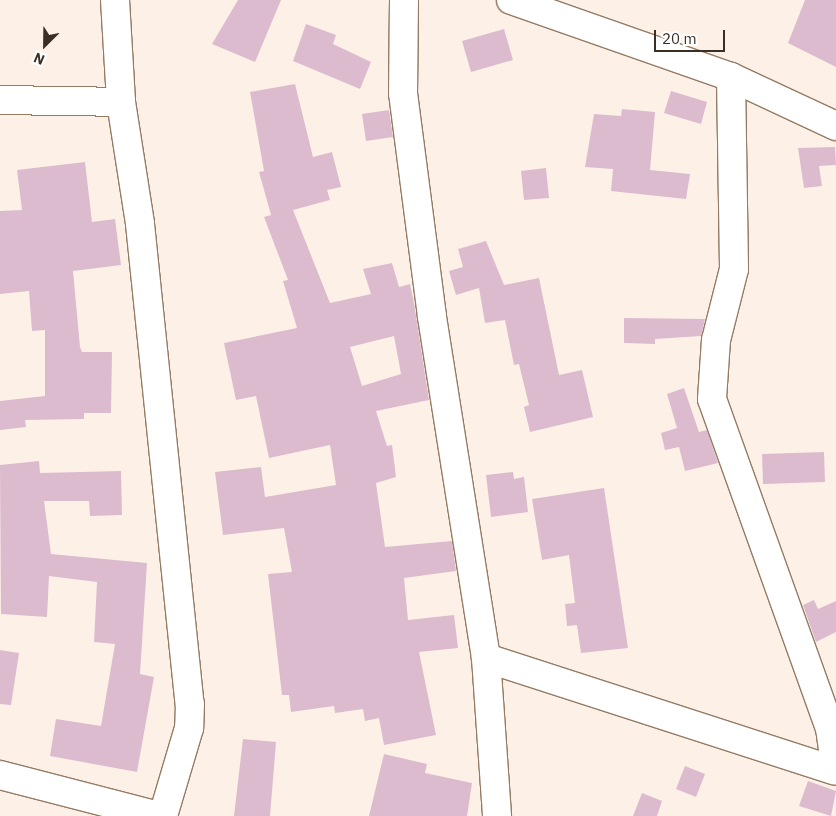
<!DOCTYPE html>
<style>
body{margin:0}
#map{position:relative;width:836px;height:816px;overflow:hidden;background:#fdf1e7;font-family:"IBM Plex Sans",sans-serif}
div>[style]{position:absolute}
.building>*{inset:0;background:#dcbbcf}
.roads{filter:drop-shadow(1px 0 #947b64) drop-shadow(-1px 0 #947b64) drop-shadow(0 1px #947b64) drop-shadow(0 -1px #947b64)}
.street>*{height:28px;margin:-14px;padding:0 14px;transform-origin:14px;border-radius:14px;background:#fff}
span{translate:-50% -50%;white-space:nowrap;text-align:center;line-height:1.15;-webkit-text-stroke:4px #fff;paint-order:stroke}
.north{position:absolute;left:20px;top:20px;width:50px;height:50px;-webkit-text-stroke:4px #fff;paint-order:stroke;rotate:203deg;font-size:14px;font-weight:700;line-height:20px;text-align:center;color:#3a2f25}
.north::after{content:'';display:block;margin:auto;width:18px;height:22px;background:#3a2f25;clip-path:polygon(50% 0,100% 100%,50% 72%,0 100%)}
.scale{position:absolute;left:654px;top:30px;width:71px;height:22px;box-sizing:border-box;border:2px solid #3a2f25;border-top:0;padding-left:6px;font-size:15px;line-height:18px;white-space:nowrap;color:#3a2f25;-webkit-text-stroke:4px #fff;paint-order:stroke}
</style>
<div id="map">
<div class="building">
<div style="clip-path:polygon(238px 0,281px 0,255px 62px,212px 44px)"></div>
<div style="clip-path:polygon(805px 0,836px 0,836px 67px,788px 43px)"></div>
<div style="clip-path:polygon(306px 24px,336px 35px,333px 44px,371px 62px,360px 89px,293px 61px)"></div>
<div style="clip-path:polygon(504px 29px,513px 60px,471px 72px,462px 41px)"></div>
<div style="clip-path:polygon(evenodd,295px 84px,313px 157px,332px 152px,341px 187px,327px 190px,330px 200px,293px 210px,330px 303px,371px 294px,363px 269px,392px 263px,399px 287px,410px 284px,414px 303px,429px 400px,376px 411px,387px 446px,392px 445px,396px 477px,376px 483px,385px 547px,452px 541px,456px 571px,404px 578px,408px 620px,454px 615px,458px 648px,419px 652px,436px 735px,384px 745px,379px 718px,365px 721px,363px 709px,335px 713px,334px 706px,291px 712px,289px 695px,282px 695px,268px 574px,292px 572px,284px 528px,223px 535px,215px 472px,261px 467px,265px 497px,336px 485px,330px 445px,269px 458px,256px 396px,236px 400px,224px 343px,297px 328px,283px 281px,288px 280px,264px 217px,271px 215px,259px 172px,264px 171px,250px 92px,295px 84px,394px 336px,401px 374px,362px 386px,350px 347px,394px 336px)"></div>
<div style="clip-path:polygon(671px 91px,707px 102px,701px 124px,664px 113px)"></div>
<div style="clip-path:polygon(622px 109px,655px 112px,650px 170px,690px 174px,686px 199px,611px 191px,613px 169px,585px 167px,594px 114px,621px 116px)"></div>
<div style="clip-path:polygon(389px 110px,393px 137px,366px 141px,362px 114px)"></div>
<div style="clip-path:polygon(835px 147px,836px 165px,819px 166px,822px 186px,804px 188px,798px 148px)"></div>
<div style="clip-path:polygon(85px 162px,92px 222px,115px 219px,121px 265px,73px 271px,80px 347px,82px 352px,112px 352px,111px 413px,84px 413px,84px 419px,25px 420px,26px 427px,0 430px,0 401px,45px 396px,45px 330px,32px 331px,29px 291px,0 294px,0 211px,22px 210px,17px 170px)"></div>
<div style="clip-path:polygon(546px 168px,549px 198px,524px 200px,521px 171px)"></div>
<div style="clip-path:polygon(486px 241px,504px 285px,539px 278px,559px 375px,582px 370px,593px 417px,530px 432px,524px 407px,529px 405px,519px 364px,514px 365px,505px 320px,485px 323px,479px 288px,456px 295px,449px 271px,463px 267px,458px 249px)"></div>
<div style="clip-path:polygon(624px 318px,705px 319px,701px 336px,655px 339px,655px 344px,624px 343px)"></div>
<div style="clip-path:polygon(684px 388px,699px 432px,707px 430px,718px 463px,685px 471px,679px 447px,665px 450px,661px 433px,677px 428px,667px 394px)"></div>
<div style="clip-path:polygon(824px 452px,825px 482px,763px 484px,762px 454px)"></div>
<div style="clip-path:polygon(39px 461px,40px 473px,121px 471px,122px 515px,90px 516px,89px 501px,44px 501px,51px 554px,147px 563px,140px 674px,154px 677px,137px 772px,50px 756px,56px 719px,101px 726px,115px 644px,94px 642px,97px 582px,49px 576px,47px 617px,1px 614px,0 465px)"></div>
<div style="clip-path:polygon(513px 472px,514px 479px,524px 477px,528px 512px,491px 517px,486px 475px)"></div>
<div style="clip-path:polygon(604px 488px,628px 648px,581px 653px,577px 625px,567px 626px,565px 604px,575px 603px,569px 555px,542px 560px,532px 499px)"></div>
<div style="clip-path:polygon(814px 600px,818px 609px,836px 601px,836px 632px,816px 642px,803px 605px)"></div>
<div style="clip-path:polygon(0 650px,19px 653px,11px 705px,0 704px)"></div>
<div style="clip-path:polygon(243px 739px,276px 742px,270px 816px,234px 816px)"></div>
<div style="clip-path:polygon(384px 754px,427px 764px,425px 773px,472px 783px,467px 816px,369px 816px)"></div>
<div style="clip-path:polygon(685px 766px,705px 774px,696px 797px,676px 789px)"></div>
<div style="clip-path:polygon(808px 781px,836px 791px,831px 816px,799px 806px)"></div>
<div style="clip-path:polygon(642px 793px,662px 801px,657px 816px,633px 816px)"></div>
</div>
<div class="roads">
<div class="street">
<div style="left:115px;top:0;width:102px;rotate:86.6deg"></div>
<div style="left:121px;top:102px;width:123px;rotate:81.1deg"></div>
<div style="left:140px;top:224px;width:483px;rotate:84.1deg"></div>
<div style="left:190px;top:704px;width:24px;rotate:92deg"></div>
<div style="left:189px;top:728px;width:92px;rotate:106.5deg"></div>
<div style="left:404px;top:0;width:93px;rotate:90.6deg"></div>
<div style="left:403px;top:93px;width:226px;rotate:82.6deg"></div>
<div style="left:432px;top:317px;width:345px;rotate:81deg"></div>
<div style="left:486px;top:658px;width:158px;rotate:86deg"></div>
<div style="left:511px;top:0;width:233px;rotate:19.3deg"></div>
<div style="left:731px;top:77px;width:116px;rotate:25deg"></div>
<div style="left:731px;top:77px;width:192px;rotate:89.1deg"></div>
<div style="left:734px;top:269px;width:73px;rotate:104.2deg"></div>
<div style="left:716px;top:340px;width:59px;rotate:93.9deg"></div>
<div style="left:712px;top:399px;width:350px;rotate:70.3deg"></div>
<div style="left:830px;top:728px;width:43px;rotate:82.1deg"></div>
<div style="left:0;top:100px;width:121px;rotate:0.9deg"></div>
<div style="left:486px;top:658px;width:365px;rotate:17.9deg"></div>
<div style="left:0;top:775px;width:163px;rotate:14.5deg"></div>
</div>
</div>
<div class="north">N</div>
<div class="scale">20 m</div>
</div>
